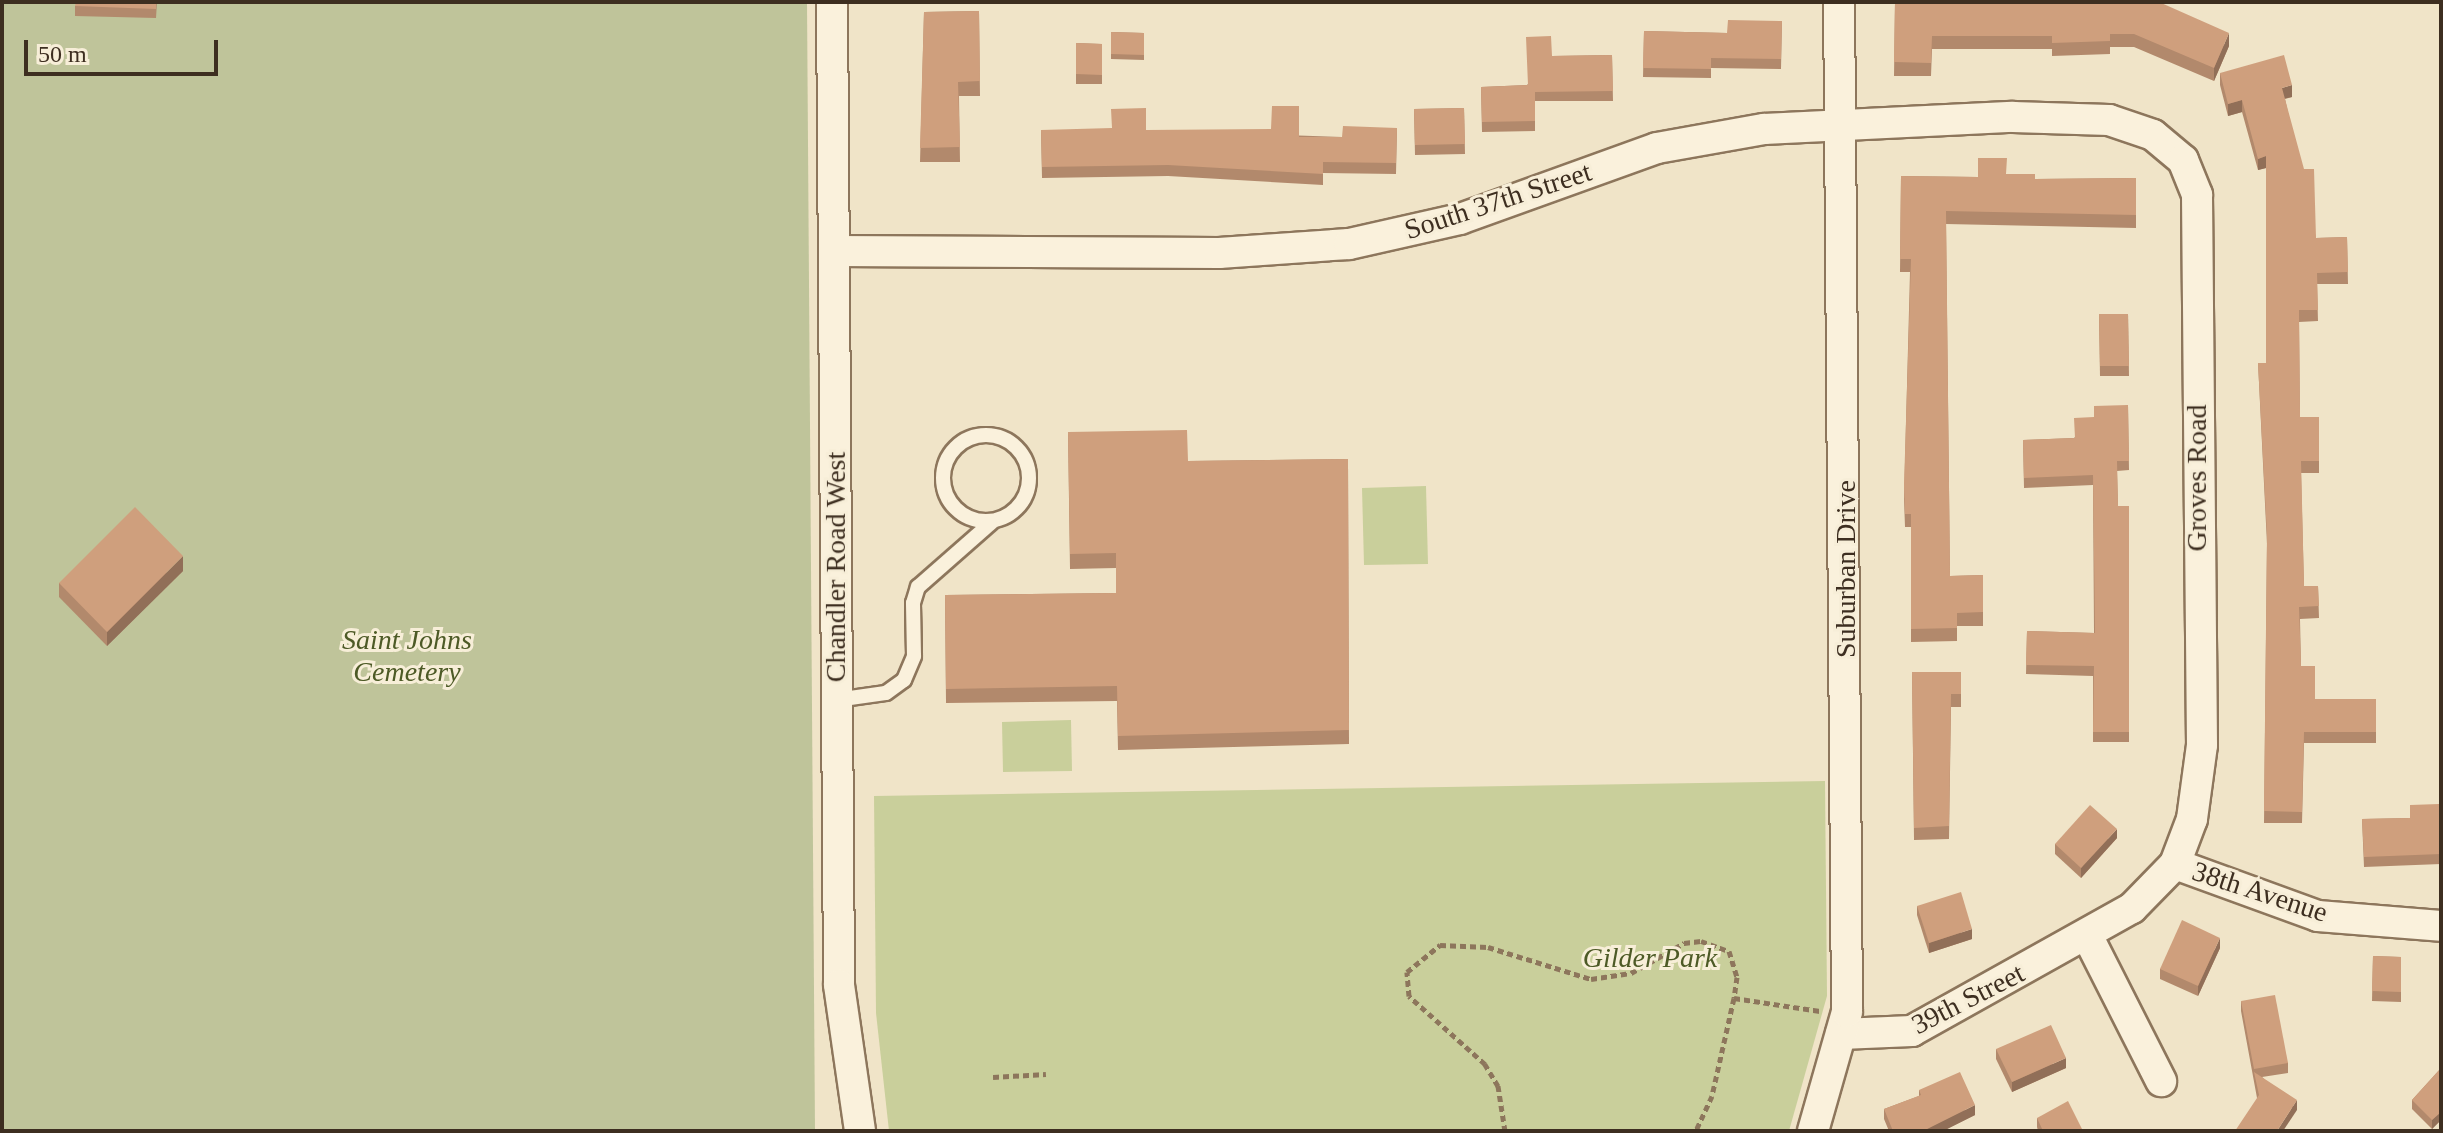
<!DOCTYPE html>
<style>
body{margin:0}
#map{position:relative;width:2443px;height:1133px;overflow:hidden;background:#f0e4c8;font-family:Georgia,serif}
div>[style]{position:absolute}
.green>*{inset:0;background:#c9cf9b}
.cemetery>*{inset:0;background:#bfc49a}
.path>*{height:5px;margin-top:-2.5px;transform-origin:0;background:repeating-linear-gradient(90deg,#8d765c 0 6px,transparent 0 10px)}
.roads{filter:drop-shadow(2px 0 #8d765c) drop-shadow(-2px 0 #8d765c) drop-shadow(0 2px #8d765c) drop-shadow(0 -2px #8d765c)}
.lane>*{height:14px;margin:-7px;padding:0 7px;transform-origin:7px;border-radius:7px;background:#faf1dc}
.lane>.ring{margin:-7px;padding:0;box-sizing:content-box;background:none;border:14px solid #faf1dc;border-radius:50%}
.street>*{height:30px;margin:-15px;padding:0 15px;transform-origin:15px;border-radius:15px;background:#faf1dc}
.wall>*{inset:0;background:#b2896c}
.shaded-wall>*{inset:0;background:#916f58}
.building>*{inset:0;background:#cf9f7d}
span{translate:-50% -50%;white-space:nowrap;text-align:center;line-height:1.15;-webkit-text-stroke:6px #f7eed8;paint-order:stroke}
.street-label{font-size:28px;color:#3d2e20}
.park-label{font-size:28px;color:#4d5a26;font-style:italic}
.frame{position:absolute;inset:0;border:4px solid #3d2e20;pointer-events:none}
.scale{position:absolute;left:24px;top:40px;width:194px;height:36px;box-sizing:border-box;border:4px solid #3d2e20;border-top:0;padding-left:10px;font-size:24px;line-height:28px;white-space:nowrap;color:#3d2e20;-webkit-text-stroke:6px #f7eed8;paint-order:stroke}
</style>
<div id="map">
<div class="green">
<div style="clip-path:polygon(1426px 486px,1428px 564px,1364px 565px,1362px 488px)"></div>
<div style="clip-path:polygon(1071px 720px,1072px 771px,1003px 772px,1002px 722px)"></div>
<div style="clip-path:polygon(1825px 781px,1827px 996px,1789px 1131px,889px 1131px,876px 1013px,874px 796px)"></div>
</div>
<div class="cemetery">
<div style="clip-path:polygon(2px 2px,807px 2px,815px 1131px,2px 1131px)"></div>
</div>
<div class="path">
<div style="left:1734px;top:998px;width:87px;rotate:8.6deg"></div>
<div style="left:993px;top:1077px;width:53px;rotate:-3.2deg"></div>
<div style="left:1505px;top:1131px;width:46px;rotate:-98.8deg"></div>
<div style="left:1498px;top:1086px;width:26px;rotate:-121deg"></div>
<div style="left:1485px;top:1064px;width:102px;rotate:-138.2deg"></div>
<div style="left:1409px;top:996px;width:24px;rotate:-95deg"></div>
<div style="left:1407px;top:972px;width:43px;rotate:-39.3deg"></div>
<div style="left:1440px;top:945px;width:48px;rotate:2.4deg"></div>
<div style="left:1488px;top:947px;width:108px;rotate:17.3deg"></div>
<div style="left:1591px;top:979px;width:40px;rotate:-8.5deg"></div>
<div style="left:1631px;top:973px;width:61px;rotate:-29.5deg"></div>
<div style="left:1684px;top:943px;width:17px;rotate:-7deg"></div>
<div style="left:1701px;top:941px;width:30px;rotate:20deg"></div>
<div style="left:1729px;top:951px;width:27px;rotate:73deg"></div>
<div style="left:1737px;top:977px;width:21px;rotate:98deg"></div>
<div style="left:1734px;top:998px;width:100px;rotate:102.7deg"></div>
<div style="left:1712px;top:1096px;width:38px;rotate:115deg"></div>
</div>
<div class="roads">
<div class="lane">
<div class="ring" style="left:943px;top:435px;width:72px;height:72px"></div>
<div style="left:836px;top:700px;width:50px;rotate:-8deg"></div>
<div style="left:886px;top:693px;width:22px;rotate:-36deg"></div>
<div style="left:904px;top:680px;width:26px;rotate:-67deg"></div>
<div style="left:914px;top:656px;width:53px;rotate:-91.1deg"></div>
<div style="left:913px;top:603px;width:17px;rotate:-73deg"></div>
<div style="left:918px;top:587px;width:98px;rotate:-41.3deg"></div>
</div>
<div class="street">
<div style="left:832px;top:2px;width:983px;rotate:89.59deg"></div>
<div style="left:839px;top:985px;width:148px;rotate:81.8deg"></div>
<div style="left:835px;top:251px;width:384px;rotate:0.3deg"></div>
<div style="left:1219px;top:253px;width:130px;rotate:-4deg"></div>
<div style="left:1349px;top:244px;width:114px;rotate:-12.7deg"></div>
<div style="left:1460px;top:219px;width:209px;rotate:-19.8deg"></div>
<div style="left:1657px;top:148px;width:109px;rotate:-10.1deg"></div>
<div style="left:1764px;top:129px;width:249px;rotate:-2.8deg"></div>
<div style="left:2013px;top:117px;width:96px;rotate:1.8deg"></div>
<div style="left:2109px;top:120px;width:46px;rotate:18.8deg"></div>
<div style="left:2153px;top:135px;width:39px;rotate:40deg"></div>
<div style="left:2183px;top:160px;width:38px;rotate:68deg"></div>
<div style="left:2197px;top:195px;width:550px;rotate:89.48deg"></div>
<div style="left:2202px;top:745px;width:75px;rotate:97.7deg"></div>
<div style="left:2192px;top:819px;width:48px;rotate:110.7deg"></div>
<div style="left:2175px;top:864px;width:62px;rotate:134.3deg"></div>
<div style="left:2132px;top:908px;width:252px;rotate:150.8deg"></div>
<div style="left:1912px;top:1031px;width:71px;rotate:177.6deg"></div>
<div style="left:2175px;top:864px;width:152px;rotate:20deg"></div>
<div style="left:2318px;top:916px;width:123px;rotate:4.6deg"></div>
<div style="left:2087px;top:935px;width:164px;rotate:63.1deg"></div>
<div style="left:1813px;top:1131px;width:124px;rotate:-74.1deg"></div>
<div style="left:1847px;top:1012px;width:1010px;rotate:-90.45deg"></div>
</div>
</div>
<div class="wall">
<div style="clip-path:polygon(157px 2px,156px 18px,75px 16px,75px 6px)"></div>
<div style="clip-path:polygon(1895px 2px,2229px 46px,2214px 81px,2134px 47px,2110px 47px,2110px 54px,2052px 56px,2052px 49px,1932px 49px,1931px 76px,1894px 76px)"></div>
<div style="clip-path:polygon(979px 11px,980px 96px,959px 96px,960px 162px,920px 162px,924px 12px)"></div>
<div style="clip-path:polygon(1782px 21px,1781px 69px,1711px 68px,1711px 78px,1643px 77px,1644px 31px,1727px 33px)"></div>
<div style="clip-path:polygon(1111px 32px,1144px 33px,1144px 60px,1111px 59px)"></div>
<div style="clip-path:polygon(1076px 43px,1102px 44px,1102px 84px,1076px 84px)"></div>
<div style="clip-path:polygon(1612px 55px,1613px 101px,1535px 101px,1535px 131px,1482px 132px,1481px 87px,1527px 85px,1552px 56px)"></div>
<div style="clip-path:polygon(2220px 73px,2292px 97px,2285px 99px,2316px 238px,2347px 237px,2348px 284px,2317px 284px,2318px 321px,2299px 322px,2300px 417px,2319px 461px,2319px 473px,2301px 473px,2304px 586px,2318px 586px,2319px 618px,2300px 619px,2301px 666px,2315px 699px,2376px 699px,2376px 743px,2304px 743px,2302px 823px,2264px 823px,2267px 544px,2258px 363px,2266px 363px,2266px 168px,2258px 170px,2242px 112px,2228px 116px,2220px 85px)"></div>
<div style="clip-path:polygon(1464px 108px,1465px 154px,1415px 155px,1414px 109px)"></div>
<div style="clip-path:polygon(1397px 128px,1396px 174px,1323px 173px,1323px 185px,1168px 176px,1042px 178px,1041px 130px,1146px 130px,1342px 137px)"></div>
<div style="clip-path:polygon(2007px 174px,2035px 179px,2136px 178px,2136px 228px,1946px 224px,1950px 576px,1983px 575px,1983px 626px,1957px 626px,1957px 641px,1911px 642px,1911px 527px,1905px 527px,1904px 499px,1910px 272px,1900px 272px,1901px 176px,1978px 177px)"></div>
<div style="clip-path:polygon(2099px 314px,2128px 314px,2129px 376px,2100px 376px)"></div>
<div style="clip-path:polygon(2128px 405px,2129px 470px,2117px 471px,2118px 506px,2129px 506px,2129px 742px,2093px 742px,2093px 676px,2026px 674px,2027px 631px,2094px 633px,2093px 485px,2024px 488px,2023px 440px,2074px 438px,2094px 417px)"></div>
<div style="clip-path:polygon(1068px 432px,1188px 461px,1348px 459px,1349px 744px,1118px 750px,1117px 701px,946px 703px,945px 595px,1116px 593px,1116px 568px,1070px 569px)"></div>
<div style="clip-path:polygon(183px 571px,107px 646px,59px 597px,59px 583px)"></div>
<div style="clip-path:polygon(1912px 672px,1961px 672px,1961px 707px,1951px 707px,1949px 839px,1914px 840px)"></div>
<div style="clip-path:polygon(2439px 816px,2441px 816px,2441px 864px,2364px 867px,2362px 819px,2410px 818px)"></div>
<div style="clip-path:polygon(2117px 838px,2081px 878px,2055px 854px,2055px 844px)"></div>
<div style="clip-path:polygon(1917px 906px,1972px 939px,1929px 953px,1917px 915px)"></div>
<div style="clip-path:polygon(2220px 948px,2198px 996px,2160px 979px,2160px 969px)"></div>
<div style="clip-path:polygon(2373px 956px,2401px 957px,2401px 1002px,2372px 1001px)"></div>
<div style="clip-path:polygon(2241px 1001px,2288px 1063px,2288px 1073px,2262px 1077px,2297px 1110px,2257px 1098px,2241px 1011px)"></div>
<div style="clip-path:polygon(1996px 1049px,2066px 1068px,2012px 1092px,1996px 1059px)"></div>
<div style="clip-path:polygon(2441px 1068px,2441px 1120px,2432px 1129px,2412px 1109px,2412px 1100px)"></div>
<div style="clip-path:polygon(1919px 1090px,1975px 1115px,1943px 1131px,1889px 1131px,1884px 1119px,1884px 1109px,1919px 1096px)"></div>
<div style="clip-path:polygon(2037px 1118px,2083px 1131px,2038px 1131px,2037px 1127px)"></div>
</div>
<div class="shaded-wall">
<div style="clip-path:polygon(2229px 33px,2229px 46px,2214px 81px,2214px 68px)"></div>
<div style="clip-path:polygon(2292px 85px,2292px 97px,2282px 99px,2282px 88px)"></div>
<div style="clip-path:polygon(2242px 100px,2242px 112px,2228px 116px,2228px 104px)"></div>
<div style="clip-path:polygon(2266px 156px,2266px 168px,2258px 170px,2258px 159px)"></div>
<div style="clip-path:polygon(183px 556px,183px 571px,107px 646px,107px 632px)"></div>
<div style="clip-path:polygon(2117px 829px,2117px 838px,2081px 878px,2081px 868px)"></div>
<div style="clip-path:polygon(1972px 929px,1972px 939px,1929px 953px,1929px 943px)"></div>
<div style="clip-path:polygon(2220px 938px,2220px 948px,2198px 996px,2198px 986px)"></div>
<div style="clip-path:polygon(2066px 1058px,2066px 1068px,2012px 1092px,2012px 1082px)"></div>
<div style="clip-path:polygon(2297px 1100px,2297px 1110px,2283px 1131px,2277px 1131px)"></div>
<div style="clip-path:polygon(1975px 1105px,1975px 1115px,1943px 1131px,1923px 1131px)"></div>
<div style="clip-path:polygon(2441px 1112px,2441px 1120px,2432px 1129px,2432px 1120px)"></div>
</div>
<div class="building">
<div style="clip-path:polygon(76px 2px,156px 2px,156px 9px,75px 6px)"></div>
<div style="clip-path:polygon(1895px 2px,2159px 2px,2229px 33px,2214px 68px,2134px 34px,2110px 34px,2110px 41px,2052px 43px,2052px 36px,1932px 36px,1931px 63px,1894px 62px)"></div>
<div style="clip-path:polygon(979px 11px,980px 81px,958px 82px,960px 147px,920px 148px,924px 12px)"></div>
<div style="clip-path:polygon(1728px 20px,1782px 21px,1781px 59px,1711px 58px,1711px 69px,1643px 68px,1644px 31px,1727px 33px)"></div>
<div style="clip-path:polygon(1111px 32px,1144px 33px,1144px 55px,1111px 54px)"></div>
<div style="clip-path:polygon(1551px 36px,1552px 56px,1612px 55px,1613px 91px,1535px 92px,1535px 121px,1482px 122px,1481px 87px,1528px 85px,1526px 37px)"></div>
<div style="clip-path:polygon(1076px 43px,1102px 44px,1102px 75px,1076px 74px)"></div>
<div style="clip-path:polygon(2284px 55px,2292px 85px,2282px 88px,2304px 169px,2314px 169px,2316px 238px,2347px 237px,2348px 272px,2317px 273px,2318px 310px,2299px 310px,2300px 417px,2319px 417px,2319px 461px,2301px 461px,2304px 586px,2318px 586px,2319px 606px,2299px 607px,2301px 666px,2315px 666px,2315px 699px,2376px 699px,2376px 732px,2304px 732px,2302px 812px,2264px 811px,2267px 535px,2258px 363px,2266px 363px,2266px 156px,2258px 159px,2242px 100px,2228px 104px,2220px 73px)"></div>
<div style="clip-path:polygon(1272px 106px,1299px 106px,1299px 137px,1342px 137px,1343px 126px,1397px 128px,1396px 163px,1323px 162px,1323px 174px,1168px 165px,1042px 167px,1041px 130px,1112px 128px,1111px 109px,1146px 108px,1146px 130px,1271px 129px)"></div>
<div style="clip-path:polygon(1464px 108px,1465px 144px,1415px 145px,1414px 109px)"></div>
<div style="clip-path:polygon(1978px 158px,2007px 158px,2006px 174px,2035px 174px,2035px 179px,2136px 178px,2136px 215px,1946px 211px,1950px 576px,1983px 575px,1983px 612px,1957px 613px,1957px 628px,1911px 629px,1911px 514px,1905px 514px,1904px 485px,1911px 259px,1900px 259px,1901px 176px,1978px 177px)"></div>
<div style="clip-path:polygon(2099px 314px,2128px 314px,2129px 366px,2100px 366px)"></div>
<div style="clip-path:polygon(2128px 405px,2129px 461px,2117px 461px,2118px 506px,2129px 506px,2129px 732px,2093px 732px,2094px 666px,2026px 665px,2027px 631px,2095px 633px,2093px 475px,2024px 478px,2023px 440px,2075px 438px,2074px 418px,2094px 417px,2094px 406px)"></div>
<div style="clip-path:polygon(1187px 430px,1188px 461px,1348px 459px,1349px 730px,1118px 736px,1117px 686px,946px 689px,945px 595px,1116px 593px,1116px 553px,1070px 554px,1068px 432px)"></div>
<div style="clip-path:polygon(135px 507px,183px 556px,107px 632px,59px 583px)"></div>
<div style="clip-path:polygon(1912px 672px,1961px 672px,1961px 694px,1951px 694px,1949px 826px,1914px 828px)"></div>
<div style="clip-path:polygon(2439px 804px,2439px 816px,2441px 816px,2441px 854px,2364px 857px,2362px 819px,2410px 818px,2410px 805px)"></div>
<div style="clip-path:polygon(2090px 805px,2117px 829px,2081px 868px,2055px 844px)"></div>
<div style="clip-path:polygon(1961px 892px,1972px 929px,1929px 943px,1917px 906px)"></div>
<div style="clip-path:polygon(2182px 920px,2220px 938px,2198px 986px,2160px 969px)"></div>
<div style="clip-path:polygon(2373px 956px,2401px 957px,2401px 992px,2372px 991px)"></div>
<div style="clip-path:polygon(2275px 995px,2288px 1063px,2254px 1069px,2241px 1001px)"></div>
<div style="clip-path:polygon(2051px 1025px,2066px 1058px,2012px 1082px,1996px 1049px)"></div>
<div style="clip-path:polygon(2441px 1068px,2441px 1112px,2432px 1120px,2412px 1100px)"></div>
<div style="clip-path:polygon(1960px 1072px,1975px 1105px,1923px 1131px,1893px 1131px,1884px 1109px,1921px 1095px,1919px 1090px)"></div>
<div style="clip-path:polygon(2254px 1072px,2297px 1100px,2277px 1131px,2235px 1131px,2259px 1095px)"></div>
<div style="clip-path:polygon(2068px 1101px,2083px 1131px,2043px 1131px,2037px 1118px)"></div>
</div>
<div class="street-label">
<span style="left:1498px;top:201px;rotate:-18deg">South 37th Street</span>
<span style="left:2197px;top:478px;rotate:-90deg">Groves Road</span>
<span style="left:836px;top:567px;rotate:-90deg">Chandler Road West</span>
<span style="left:1846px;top:569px;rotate:-90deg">Suburban Drive</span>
<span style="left:2260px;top:892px;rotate:18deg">38th Avenue</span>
<span style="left:1968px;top:999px;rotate:-27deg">39th Street</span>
</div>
<div class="park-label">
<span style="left:407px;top:656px">Saint Johns<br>Cemetery</span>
<span style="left:1650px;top:958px">Gilder Park</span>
</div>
<div class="frame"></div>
<div class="scale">50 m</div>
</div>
